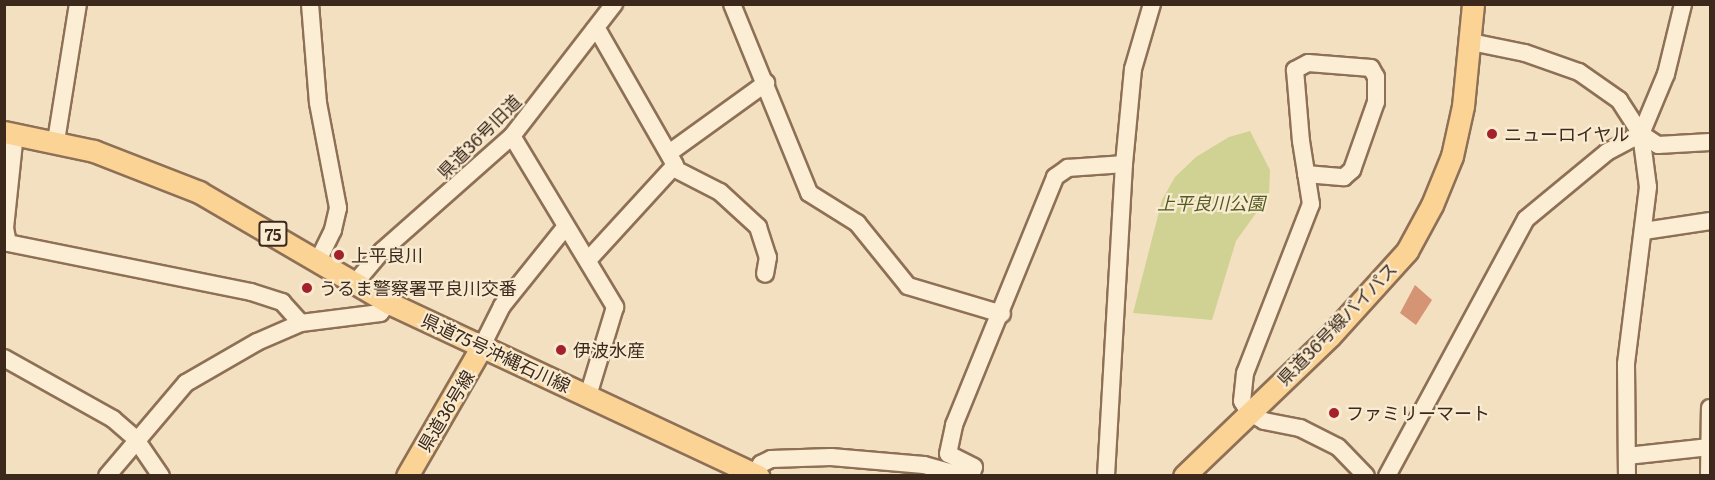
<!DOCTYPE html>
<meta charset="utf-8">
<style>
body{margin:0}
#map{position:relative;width:1715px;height:480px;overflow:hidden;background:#f3e0c1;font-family:Literata,"Noto Sans JP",serif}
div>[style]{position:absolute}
.green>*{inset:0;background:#cfd293}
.building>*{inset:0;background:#d59473}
.roads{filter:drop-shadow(2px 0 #8e7056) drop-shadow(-2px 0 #8e7056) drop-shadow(0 2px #8e7056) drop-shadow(0 -2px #8e7056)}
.minor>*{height:16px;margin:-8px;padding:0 8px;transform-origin:8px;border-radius:8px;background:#fceed5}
.major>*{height:21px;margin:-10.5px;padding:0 10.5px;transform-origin:10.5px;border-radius:10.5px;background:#fad395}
.dots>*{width:16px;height:16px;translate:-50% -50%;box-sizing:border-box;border:3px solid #f9ebd1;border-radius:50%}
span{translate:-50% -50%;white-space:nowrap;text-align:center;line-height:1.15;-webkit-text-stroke:4.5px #f9ebd1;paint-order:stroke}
.shield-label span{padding:2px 4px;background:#f9ebd1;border:2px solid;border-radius:4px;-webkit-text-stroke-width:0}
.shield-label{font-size:16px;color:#3c291c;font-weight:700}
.poi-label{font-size:18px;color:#3c291c}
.left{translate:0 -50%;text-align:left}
.street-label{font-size:18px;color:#3c291c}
.park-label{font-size:18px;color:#515b20;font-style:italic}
.frame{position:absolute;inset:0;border:6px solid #3c291c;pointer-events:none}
</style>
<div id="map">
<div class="green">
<div style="clip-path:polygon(1250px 131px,1270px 170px,1269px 195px,1236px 241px,1212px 320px,1133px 313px,1162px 200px,1175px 177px,1196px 157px,1229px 137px)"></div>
</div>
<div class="building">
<div style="clip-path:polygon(1415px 285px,1432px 300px,1416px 325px,1400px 313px)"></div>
</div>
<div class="roads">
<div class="minor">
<div style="left:310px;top:4px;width:99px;rotate:85.4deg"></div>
<div style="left:318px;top:103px;width:107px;rotate:79.2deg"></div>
<div style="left:338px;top:208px;width:23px;rotate:103deg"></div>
<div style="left:333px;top:230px;width:34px;rotate:116deg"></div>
<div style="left:732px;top:4px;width:204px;rotate:67.8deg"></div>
<div style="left:809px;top:193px;width:57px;rotate:32deg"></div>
<div style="left:857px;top:223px;width:81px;rotate:51deg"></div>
<div style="left:908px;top:286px;width:98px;rotate:16.6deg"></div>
<div style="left:1471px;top:42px;width:55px;rotate:11.5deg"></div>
<div style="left:1525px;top:53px;width:57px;rotate:19.4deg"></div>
<div style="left:1579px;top:72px;width:49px;rotate:35deg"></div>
<div style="left:1619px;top:100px;width:40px;rotate:57.1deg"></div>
<div style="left:1641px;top:134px;width:53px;rotate:82.5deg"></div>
<div style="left:1648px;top:187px;width:178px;rotate:97.1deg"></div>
<div style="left:1626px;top:364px;width:112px;rotate:89.5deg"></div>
<div style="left:15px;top:133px;width:96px;rotate:96deg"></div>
<div style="left:5px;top:228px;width:15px;rotate:79deg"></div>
<div style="left:8px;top:243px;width:248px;rotate:11.4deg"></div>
<div style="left:251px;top:292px;width:33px;rotate:18deg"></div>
<div style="left:282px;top:302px;width:28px;rotate:48deg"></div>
<div style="left:1641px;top:134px;width:20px;rotate:33deg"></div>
<div style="left:1658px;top:145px;width:52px;rotate:-3.3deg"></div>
<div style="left:512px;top:136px;width:200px;rotate:58.9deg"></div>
<div style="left:615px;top:307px;width:93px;rotate:106.9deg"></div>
<div style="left:56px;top:141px;width:139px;rotate:-80.9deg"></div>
<div style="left:669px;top:153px;width:120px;rotate:-35.8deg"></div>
<div style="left:673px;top:168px;width:53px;rotate:27.1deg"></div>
<div style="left:720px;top:192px;width:52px;rotate:42.6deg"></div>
<div style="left:758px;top:227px;width:32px;rotate:72deg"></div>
<div style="left:768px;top:257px;width:17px;rotate:100deg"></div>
<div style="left:1306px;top:174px;width:38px;rotate:5deg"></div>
<div style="left:1344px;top:177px;width:11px;rotate:-41deg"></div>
<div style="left:1352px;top:170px;width:72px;rotate:-70.6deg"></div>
<div style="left:1376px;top:102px;width:25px;rotate:-90deg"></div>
<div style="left:1376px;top:77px;width:10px;rotate:-119deg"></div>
<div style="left:1371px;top:68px;width:63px;rotate:-175.5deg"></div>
<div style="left:1308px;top:63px;width:15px;rotate:152deg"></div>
<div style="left:1295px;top:70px;width:71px;rotate:85.2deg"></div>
<div style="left:1301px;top:141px;width:64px;rotate:81deg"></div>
<div style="left:1311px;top:204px;width:181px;rotate:111.3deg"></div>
<div style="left:1245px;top:373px;width:28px;rotate:96deg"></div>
<div style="left:1242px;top:401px;width:13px;rotate:58deg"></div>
<div style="left:1249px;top:412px;width:17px;rotate:31deg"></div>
<div style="left:1264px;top:421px;width:37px;rotate:11deg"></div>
<div style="left:1300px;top:428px;width:42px;rotate:26.6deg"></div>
<div style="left:1338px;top:447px;width:40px;rotate:46deg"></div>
<div style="left:1644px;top:231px;width:67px;rotate:-8.6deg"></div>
<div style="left:589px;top:259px;width:127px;rotate:-47.5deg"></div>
<div style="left:675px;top:165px;width:151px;rotate:-119.8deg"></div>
<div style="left:600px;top:34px;width:7px;rotate:-146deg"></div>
<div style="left:355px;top:283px;width:42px;rotate:-49.8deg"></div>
<div style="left:382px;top:251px;width:174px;rotate:-41.5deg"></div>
<div style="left:512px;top:136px;width:167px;rotate:-52.3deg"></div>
<div style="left:482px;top:346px;width:45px;rotate:-63.4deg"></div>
<div style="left:502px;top:306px;width:102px;rotate:-51.3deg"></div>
<div style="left:4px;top:358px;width:125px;rotate:29.2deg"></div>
<div style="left:113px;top:419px;width:29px;rotate:41deg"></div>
<div style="left:135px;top:438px;width:46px;rotate:55.6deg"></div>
<div style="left:1627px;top:456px;width:83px;rotate:-6.2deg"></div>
<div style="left:755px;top:474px;width:12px;rotate:-59deg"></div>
<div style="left:761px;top:464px;width:11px;rotate:-27deg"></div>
<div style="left:771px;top:459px;width:60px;rotate:-1.9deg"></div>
<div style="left:831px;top:457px;width:93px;rotate:4.9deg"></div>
<div style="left:924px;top:465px;width:41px;rotate:15.4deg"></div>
<div style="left:107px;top:476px;width:122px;rotate:-49.7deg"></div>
<div style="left:186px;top:383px;width:82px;rotate:-30deg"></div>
<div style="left:257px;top:342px;width:48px;rotate:-23.4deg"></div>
<div style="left:301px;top:323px;width:80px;rotate:-7.2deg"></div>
<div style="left:380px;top:313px;width:13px;rotate:-48deg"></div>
<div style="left:971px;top:476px;width:9px;rotate:-72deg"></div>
<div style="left:974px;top:467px;width:29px;rotate:-153deg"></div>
<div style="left:948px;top:454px;width:30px;rotate:-78deg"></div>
<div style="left:954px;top:425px;width:268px;rotate:-67.8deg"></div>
<div style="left:1055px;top:177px;width:16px;rotate:-35deg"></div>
<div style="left:1068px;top:168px;width:56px;rotate:-4.1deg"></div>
<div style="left:1106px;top:476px;width:313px;rotate:-86.7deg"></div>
<div style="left:1124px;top:164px;width:95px;rotate:-84.6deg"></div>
<div style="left:1133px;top:69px;width:68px;rotate:-73.7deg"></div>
<div style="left:1387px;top:476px;width:292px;rotate:-61.6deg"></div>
<div style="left:1526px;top:219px;width:105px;rotate:-39.6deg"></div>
<div style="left:1607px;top:152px;width:38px;rotate:-28deg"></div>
<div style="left:1641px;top:134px;width:65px;rotate:-67.4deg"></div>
<div style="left:1666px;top:74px;width:72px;rotate:-76.3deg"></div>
<div style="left:1709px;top:476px;width:68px;rotate:-89.2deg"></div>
</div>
<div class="major">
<div style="left:4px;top:132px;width:92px;rotate:11.9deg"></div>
<div style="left:94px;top:151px;width:113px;rotate:21.3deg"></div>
<div style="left:199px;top:192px;width:220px;rotate:30.3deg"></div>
<div style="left:389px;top:303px;width:408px;rotate:25.1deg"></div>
<div style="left:407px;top:476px;width:150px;rotate:-60deg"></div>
<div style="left:1184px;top:476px;width:202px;rotate:-43.8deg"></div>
<div style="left:1330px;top:336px;width:115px;rotate:-47.8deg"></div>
<div style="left:1407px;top:251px;width:52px;rotate:-61.5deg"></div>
<div style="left:1432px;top:205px;width:53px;rotate:-67.8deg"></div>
<div style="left:1452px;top:156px;width:51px;rotate:-77.6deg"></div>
<div style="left:1463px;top:106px;width:102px;rotate:-84.4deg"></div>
</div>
</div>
<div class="dots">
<div style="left:1492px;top:134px;background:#a4202b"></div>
<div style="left:339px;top:255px;background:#a4202b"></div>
<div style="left:307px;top:288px;background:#a4202b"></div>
<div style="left:561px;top:350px;background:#a4202b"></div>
<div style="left:1334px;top:413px;background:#a4202b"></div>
</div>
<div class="shield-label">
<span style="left:273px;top:234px">75</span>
</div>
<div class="poi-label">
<span class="left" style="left:1504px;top:134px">ニューロイヤル</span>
<span class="left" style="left:351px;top:255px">上平良川</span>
<span class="left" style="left:319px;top:288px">うるま警察署平良川交番</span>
<span class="left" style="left:573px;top:350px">伊波水産</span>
<span class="left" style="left:1346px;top:413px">ファミリーマート</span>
</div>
<div class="street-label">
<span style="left:479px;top:137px;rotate:-45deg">県道36号旧道</span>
<span style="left:1337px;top:324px;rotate:-46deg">県道36号線バイパス</span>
<span style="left:496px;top:353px;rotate:25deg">県道75号沖縄石川線</span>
<span style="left:446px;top:411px;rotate:-59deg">県道36号線</span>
</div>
<div class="park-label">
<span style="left:1211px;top:203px">上平良川公園</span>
</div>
<div class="frame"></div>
</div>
